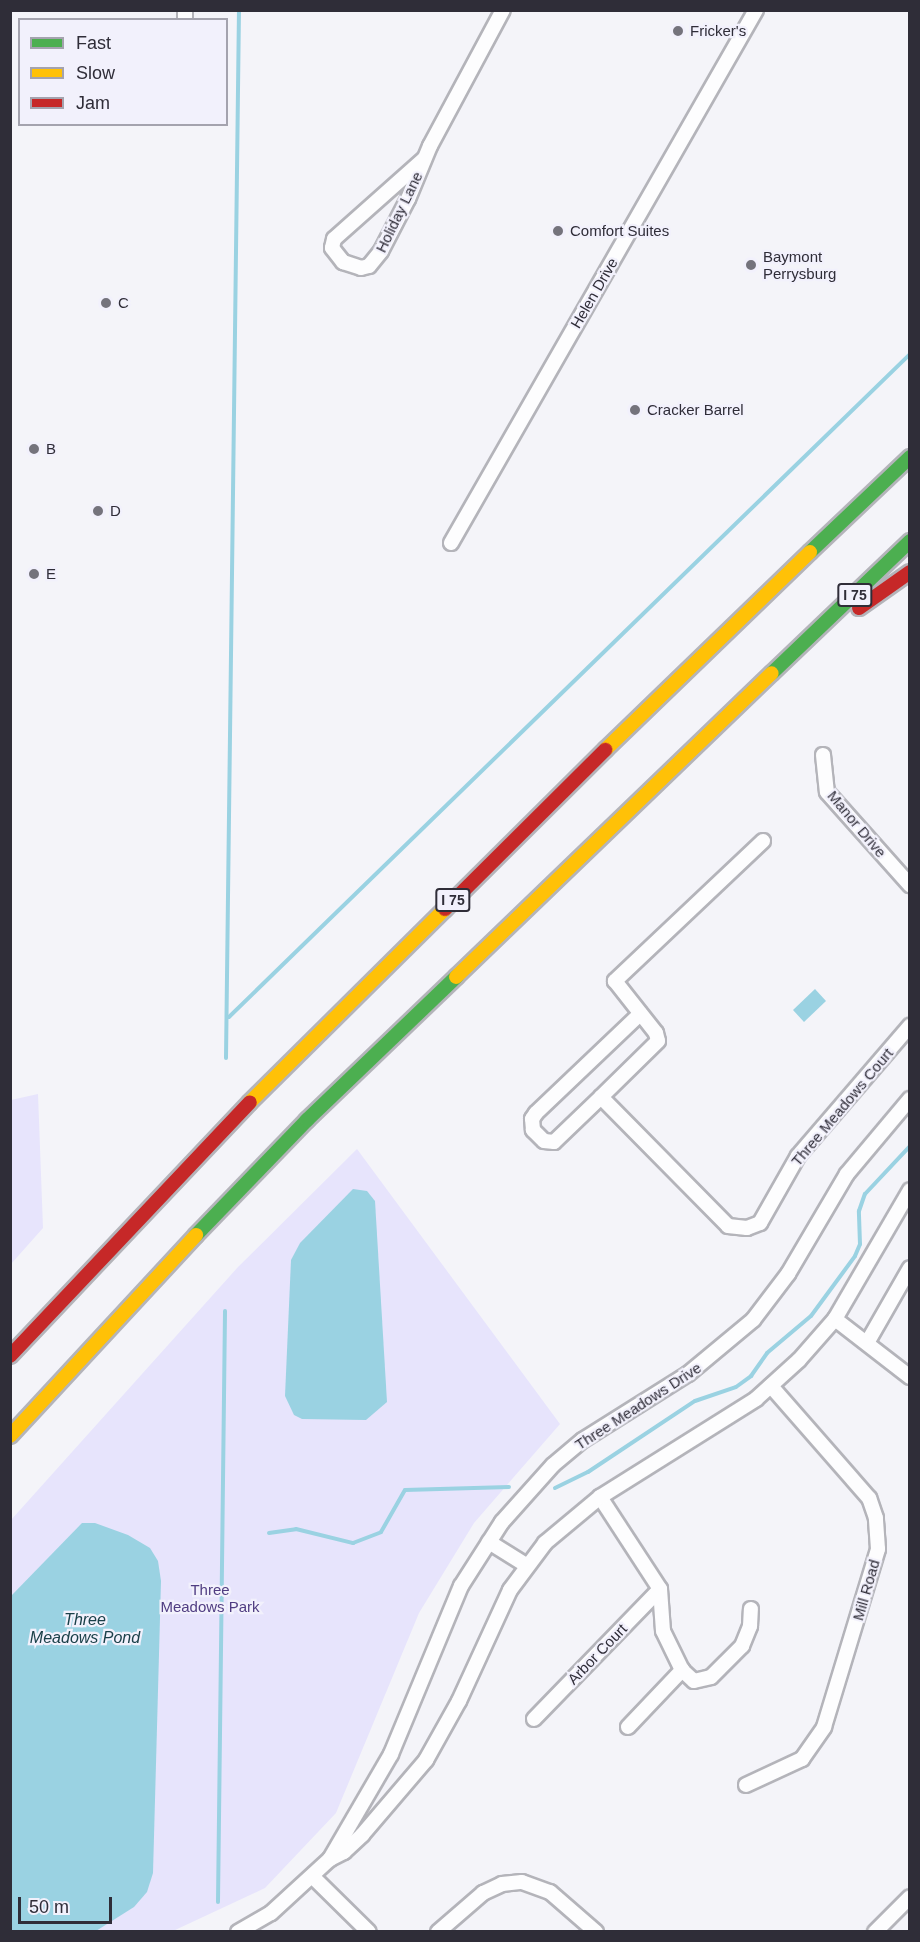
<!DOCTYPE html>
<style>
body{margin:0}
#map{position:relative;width:920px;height:1942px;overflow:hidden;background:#f4f4f9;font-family:Helvetica,sans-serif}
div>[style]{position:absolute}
.green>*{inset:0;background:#e7e4fc}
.water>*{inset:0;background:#9ad2e2}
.stream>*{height:4px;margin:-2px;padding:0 2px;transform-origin:2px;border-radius:2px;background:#9ad2e2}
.roads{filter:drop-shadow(2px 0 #b4b4ba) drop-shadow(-2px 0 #b4b4ba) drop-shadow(0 2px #b4b4ba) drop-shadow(0 -2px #b4b4ba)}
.street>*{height:14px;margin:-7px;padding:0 7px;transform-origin:7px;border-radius:7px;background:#fdfdfe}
.fast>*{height:14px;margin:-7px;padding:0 7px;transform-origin:7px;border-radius:7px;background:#4caf50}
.slow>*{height:14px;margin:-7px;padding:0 7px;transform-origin:7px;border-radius:7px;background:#ffc107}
.jam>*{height:14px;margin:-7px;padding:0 7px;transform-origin:7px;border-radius:7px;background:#c62828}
.dots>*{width:16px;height:16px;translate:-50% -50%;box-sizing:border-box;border:3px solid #f2f1fc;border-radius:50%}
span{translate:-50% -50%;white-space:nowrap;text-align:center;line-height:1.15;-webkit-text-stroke:4.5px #f2f1fc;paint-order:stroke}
.shield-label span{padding:2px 4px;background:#f2f1fc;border:2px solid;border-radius:4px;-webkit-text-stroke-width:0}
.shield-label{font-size:14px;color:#2f2d38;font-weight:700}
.poi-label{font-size:15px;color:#2f2d38}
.left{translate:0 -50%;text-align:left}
.street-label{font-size:15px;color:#2f2d38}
.park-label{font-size:15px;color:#503d82}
.water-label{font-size:16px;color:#1a4049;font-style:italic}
.frame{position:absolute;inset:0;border:12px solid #2f2d38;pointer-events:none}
.legend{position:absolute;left:18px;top:18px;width:210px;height:108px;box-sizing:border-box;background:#f2f1fc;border:2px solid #a4a3ae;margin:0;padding:8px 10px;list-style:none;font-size:18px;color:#2f2d38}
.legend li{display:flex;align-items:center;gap:12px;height:30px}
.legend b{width:30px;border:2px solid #a4a3ae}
.scale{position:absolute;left:18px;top:1897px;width:94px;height:27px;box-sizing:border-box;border:3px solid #2f2d38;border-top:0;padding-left:8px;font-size:18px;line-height:21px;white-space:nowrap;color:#2f2d38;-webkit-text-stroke:4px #f2f1fc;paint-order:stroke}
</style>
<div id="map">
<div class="green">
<div style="clip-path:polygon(38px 1094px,43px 1228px,11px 1264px,11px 1100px)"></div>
<div style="clip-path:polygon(357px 1149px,560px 1424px,474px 1523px,419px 1613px,336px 1813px,265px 1888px,173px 1931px,11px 1932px,11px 1520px,238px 1267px)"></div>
</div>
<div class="water">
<div style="clip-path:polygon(815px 989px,826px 1001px,804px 1022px,793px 1010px)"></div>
<div style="clip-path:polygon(353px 1189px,367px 1191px,375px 1201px,387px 1402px,366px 1420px,302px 1419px,294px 1415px,285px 1396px,291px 1260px,300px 1243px)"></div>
<div style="clip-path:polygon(82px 1523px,95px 1523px,128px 1535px,150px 1548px,158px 1561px,161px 1581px,153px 1873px,147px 1892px,134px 1907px,96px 1931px,11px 1931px,11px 1596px)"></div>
</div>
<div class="stream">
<div style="left:229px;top:1017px;width:950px;rotate:-44.23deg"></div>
<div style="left:226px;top:1058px;width:1048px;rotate:-89.29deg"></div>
<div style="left:555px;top:1488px;width:37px;rotate:-26deg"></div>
<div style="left:588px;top:1472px;width:128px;rotate:-33.6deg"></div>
<div style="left:695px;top:1401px;width:43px;rotate:-18.9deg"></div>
<div style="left:736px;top:1387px;width:19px;rotate:-36deg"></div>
<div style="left:751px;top:1376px;width:28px;rotate:-55deg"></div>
<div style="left:767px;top:1353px;width:57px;rotate:-40.1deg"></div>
<div style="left:811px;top:1316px;width:74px;rotate:-53.7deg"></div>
<div style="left:855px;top:1256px;width:13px;rotate:-67deg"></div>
<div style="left:860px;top:1244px;width:33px;rotate:-92deg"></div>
<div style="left:859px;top:1211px;width:18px;rotate:-71deg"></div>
<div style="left:865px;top:1194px;width:66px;rotate:-46.8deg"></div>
<div style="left:269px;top:1533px;width:27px;rotate:-8deg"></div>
<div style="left:296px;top:1529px;width:59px;rotate:13.8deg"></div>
<div style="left:353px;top:1543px;width:30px;rotate:-21deg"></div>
<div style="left:381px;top:1532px;width:48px;rotate:-60.3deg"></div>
<div style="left:405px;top:1490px;width:104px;rotate:-1.7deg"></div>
<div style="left:218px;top:1902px;width:591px;rotate:-89.32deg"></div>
</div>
<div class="roads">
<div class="street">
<div style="left:185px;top:20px;width:10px;rotate:-90deg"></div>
<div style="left:424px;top:159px;width:120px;rotate:138.4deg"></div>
<div style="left:334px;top:239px;width:9px;rotate:103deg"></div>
<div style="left:332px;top:248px;width:18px;rotate:52deg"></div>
<div style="left:343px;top:262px;width:19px;rotate:18deg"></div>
<div style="left:361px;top:268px;width:8px;rotate:-14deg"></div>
<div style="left:369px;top:266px;width:19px;rotate:-51deg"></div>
<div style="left:381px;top:251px;width:59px;rotate:-62.6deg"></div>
<div style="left:408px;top:199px;width:57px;rotate:-67.5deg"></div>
<div style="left:430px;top:146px;width:154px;rotate:-61.8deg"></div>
<div style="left:451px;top:543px;width:614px;rotate:-60.22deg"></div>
<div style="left:823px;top:755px;width:37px;rotate:84deg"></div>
<div style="left:827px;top:792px;width:125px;rotate:48.3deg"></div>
<div style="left:763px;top:841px;width:204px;rotate:136.6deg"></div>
<div style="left:615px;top:981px;width:66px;rotate:51.7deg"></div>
<div style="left:656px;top:1033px;width:8px;rotate:76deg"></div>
<div style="left:658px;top:1041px;width:80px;rotate:135.5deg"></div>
<div style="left:601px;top:1097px;width:181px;rotate:45.4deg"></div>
<div style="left:728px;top:1226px;width:19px;rotate:6deg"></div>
<div style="left:747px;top:1228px;width:14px;rotate:-21deg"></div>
<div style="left:760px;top:1223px;width:77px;rotate:-60.4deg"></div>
<div style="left:798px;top:1156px;width:172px;rotate:-49.3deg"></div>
<div style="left:601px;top:1097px;width:65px;rotate:136.2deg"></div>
<div style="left:554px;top:1142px;width:10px;rotate:-174deg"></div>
<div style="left:544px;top:1141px;width:16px;rotate:-135deg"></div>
<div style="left:533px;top:1130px;width:11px;rotate:-95deg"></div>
<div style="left:532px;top:1119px;width:7px;rotate:-56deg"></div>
<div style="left:536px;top:1113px;width:144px;rotate:-43.6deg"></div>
<div style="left:835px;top:1319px;width:95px;rotate:37.7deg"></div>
<div style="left:867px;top:1343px;width:86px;rotate:-60.2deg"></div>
<div style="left:600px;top:1497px;width:110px;rotate:56.9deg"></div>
<div style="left:660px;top:1589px;width:42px;rotate:85.9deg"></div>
<div style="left:663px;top:1631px;width:43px;rotate:64deg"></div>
<div style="left:489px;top:1542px;width:44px;rotate:31.9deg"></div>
<div style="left:534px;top:1719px;width:181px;rotate:-45.9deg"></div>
<div style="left:628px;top:1727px;width:79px;rotate:-46.5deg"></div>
<div style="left:682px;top:1670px;width:16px;rotate:43deg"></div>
<div style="left:694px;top:1681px;width:17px;rotate:-13deg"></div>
<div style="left:711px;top:1677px;width:44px;rotate:-45deg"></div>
<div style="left:742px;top:1646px;width:22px;rotate:-68deg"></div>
<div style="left:750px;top:1626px;width:17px;rotate:-87deg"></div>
<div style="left:746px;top:1785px;width:62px;rotate:-24.9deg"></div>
<div style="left:802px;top:1759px;width:39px;rotate:-55deg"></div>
<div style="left:824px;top:1727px;width:186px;rotate:-73.1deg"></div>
<div style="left:878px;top:1549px;width:31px;rotate:-94deg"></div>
<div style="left:876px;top:1518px;width:21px;rotate:-109deg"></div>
<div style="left:869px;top:1498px;width:149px;rotate:-131.2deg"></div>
<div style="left:330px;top:1859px;width:16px;rotate:-27deg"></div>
<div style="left:344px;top:1852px;width:25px;rotate:-43deg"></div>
<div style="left:362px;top:1835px;width:99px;rotate:-49.5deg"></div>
<div style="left:426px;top:1760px;width:68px;rotate:-60.8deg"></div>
<div style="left:459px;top:1701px;width:122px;rotate:-65.3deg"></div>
<div style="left:510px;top:1590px;width:59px;rotate:-53.3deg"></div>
<div style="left:545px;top:1543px;width:72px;rotate:-39.9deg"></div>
<div style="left:600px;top:1497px;width:184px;rotate:-32.1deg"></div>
<div style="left:756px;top:1399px;width:58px;rotate:-42.2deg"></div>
<div style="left:799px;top:1360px;width:55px;rotate:-48.7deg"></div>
<div style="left:835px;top:1319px;width:149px;rotate:-59.8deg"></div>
<div style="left:313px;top:1877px;width:78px;rotate:44.5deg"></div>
<div style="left:238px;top:1932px;width:38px;rotate:-30deg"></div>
<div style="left:271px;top:1913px;width:80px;rotate:-42.5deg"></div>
<div style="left:330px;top:1859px;width:121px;rotate:-59.8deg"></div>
<div style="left:391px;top:1754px;width:182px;rotate:-67.4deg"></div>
<div style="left:461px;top:1586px;width:76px;rotate:-57.4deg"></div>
<div style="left:502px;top:1522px;width:76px;rotate:-48.2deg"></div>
<div style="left:553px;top:1465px;width:39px;rotate:-40deg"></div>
<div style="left:583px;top:1440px;width:124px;rotate:-32.2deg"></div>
<div style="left:688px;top:1374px;width:85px;rotate:-39.7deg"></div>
<div style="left:753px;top:1320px;width:58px;rotate:-52.7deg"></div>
<div style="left:788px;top:1274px;width:116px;rotate:-59.5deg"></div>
<div style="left:847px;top:1174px;width:98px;rotate:-50deg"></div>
<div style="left:438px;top:1932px;width:60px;rotate:-40.9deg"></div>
<div style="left:483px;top:1893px;width:21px;rotate:-25deg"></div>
<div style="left:502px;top:1884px;width:20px;rotate:-6deg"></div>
<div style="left:522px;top:1882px;width:30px;rotate:20deg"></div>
<div style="left:550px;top:1892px;width:61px;rotate:41deg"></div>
<div style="left:875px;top:1932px;width:49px;rotate:-45deg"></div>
</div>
<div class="fast">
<div style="left:810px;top:552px;width:138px;rotate:-43.5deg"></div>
<div style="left:772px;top:673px;width:191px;rotate:-43.7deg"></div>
<div style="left:196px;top:1235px;width:160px;rotate:-46deg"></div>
<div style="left:307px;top:1120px;width:207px;rotate:-43.8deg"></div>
</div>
<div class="slow">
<div style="left:605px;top:750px;width:285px;rotate:-44deg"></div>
<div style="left:456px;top:977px;width:438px;rotate:-43.9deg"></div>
<div style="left:250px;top:1102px;width:274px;rotate:-44.7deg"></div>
<div style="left:10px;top:1436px;width:274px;rotate:-47.2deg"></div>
</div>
<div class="jam">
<div style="left:859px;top:608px;width:62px;rotate:-35.2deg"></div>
<div style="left:445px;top:909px;width:226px;rotate:-44.8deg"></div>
<div style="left:10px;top:1356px;width:349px;rotate:-46.6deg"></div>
</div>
</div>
<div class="dots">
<div style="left:678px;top:31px;background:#74737c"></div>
<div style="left:558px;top:231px;background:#74737c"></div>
<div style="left:751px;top:265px;background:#74737c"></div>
<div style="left:106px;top:303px;background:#74737c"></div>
<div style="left:635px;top:410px;background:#74737c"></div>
<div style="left:34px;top:449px;background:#74737c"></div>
<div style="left:98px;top:511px;background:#74737c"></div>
<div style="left:34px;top:574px;background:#74737c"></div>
</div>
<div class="shield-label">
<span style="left:855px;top:595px">I 75</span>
<span style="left:453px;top:900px">I 75</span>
</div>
<div class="poi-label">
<span class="left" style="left:690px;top:31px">Fricker's</span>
<span class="left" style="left:570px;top:231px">Comfort Suites</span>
<span class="left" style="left:763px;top:265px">Baymont<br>Perrysburg</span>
<span class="left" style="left:118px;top:303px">C</span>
<span class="left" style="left:647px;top:410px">Cracker Barrel</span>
<span class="left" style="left:46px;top:449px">B</span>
<span class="left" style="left:110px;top:511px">D</span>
<span class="left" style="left:46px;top:574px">E</span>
</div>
<div class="street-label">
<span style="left:399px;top:212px;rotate:-64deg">Holiday Lane</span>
<span style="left:594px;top:293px;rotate:-60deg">Helen Drive</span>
<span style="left:857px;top:824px;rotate:50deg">Manor Drive</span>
<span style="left:842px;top:1107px;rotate:-50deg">Three Meadows Court</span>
<span style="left:638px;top:1406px;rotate:-33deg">Three Meadows Drive</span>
<span style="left:866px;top:1590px;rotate:-74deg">Mill Road</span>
<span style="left:597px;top:1654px;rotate:-46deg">Arbor Court</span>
</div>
<div class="park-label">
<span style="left:210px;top:1598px">Three<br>Meadows Park</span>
</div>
<div class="water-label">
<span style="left:85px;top:1629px">Three<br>Meadows Pond</span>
</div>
<div class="frame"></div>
<ul class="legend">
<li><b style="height:8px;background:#4caf50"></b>Fast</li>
<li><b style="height:8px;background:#ffc107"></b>Slow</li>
<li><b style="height:8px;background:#c62828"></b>Jam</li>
</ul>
<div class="scale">50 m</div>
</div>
